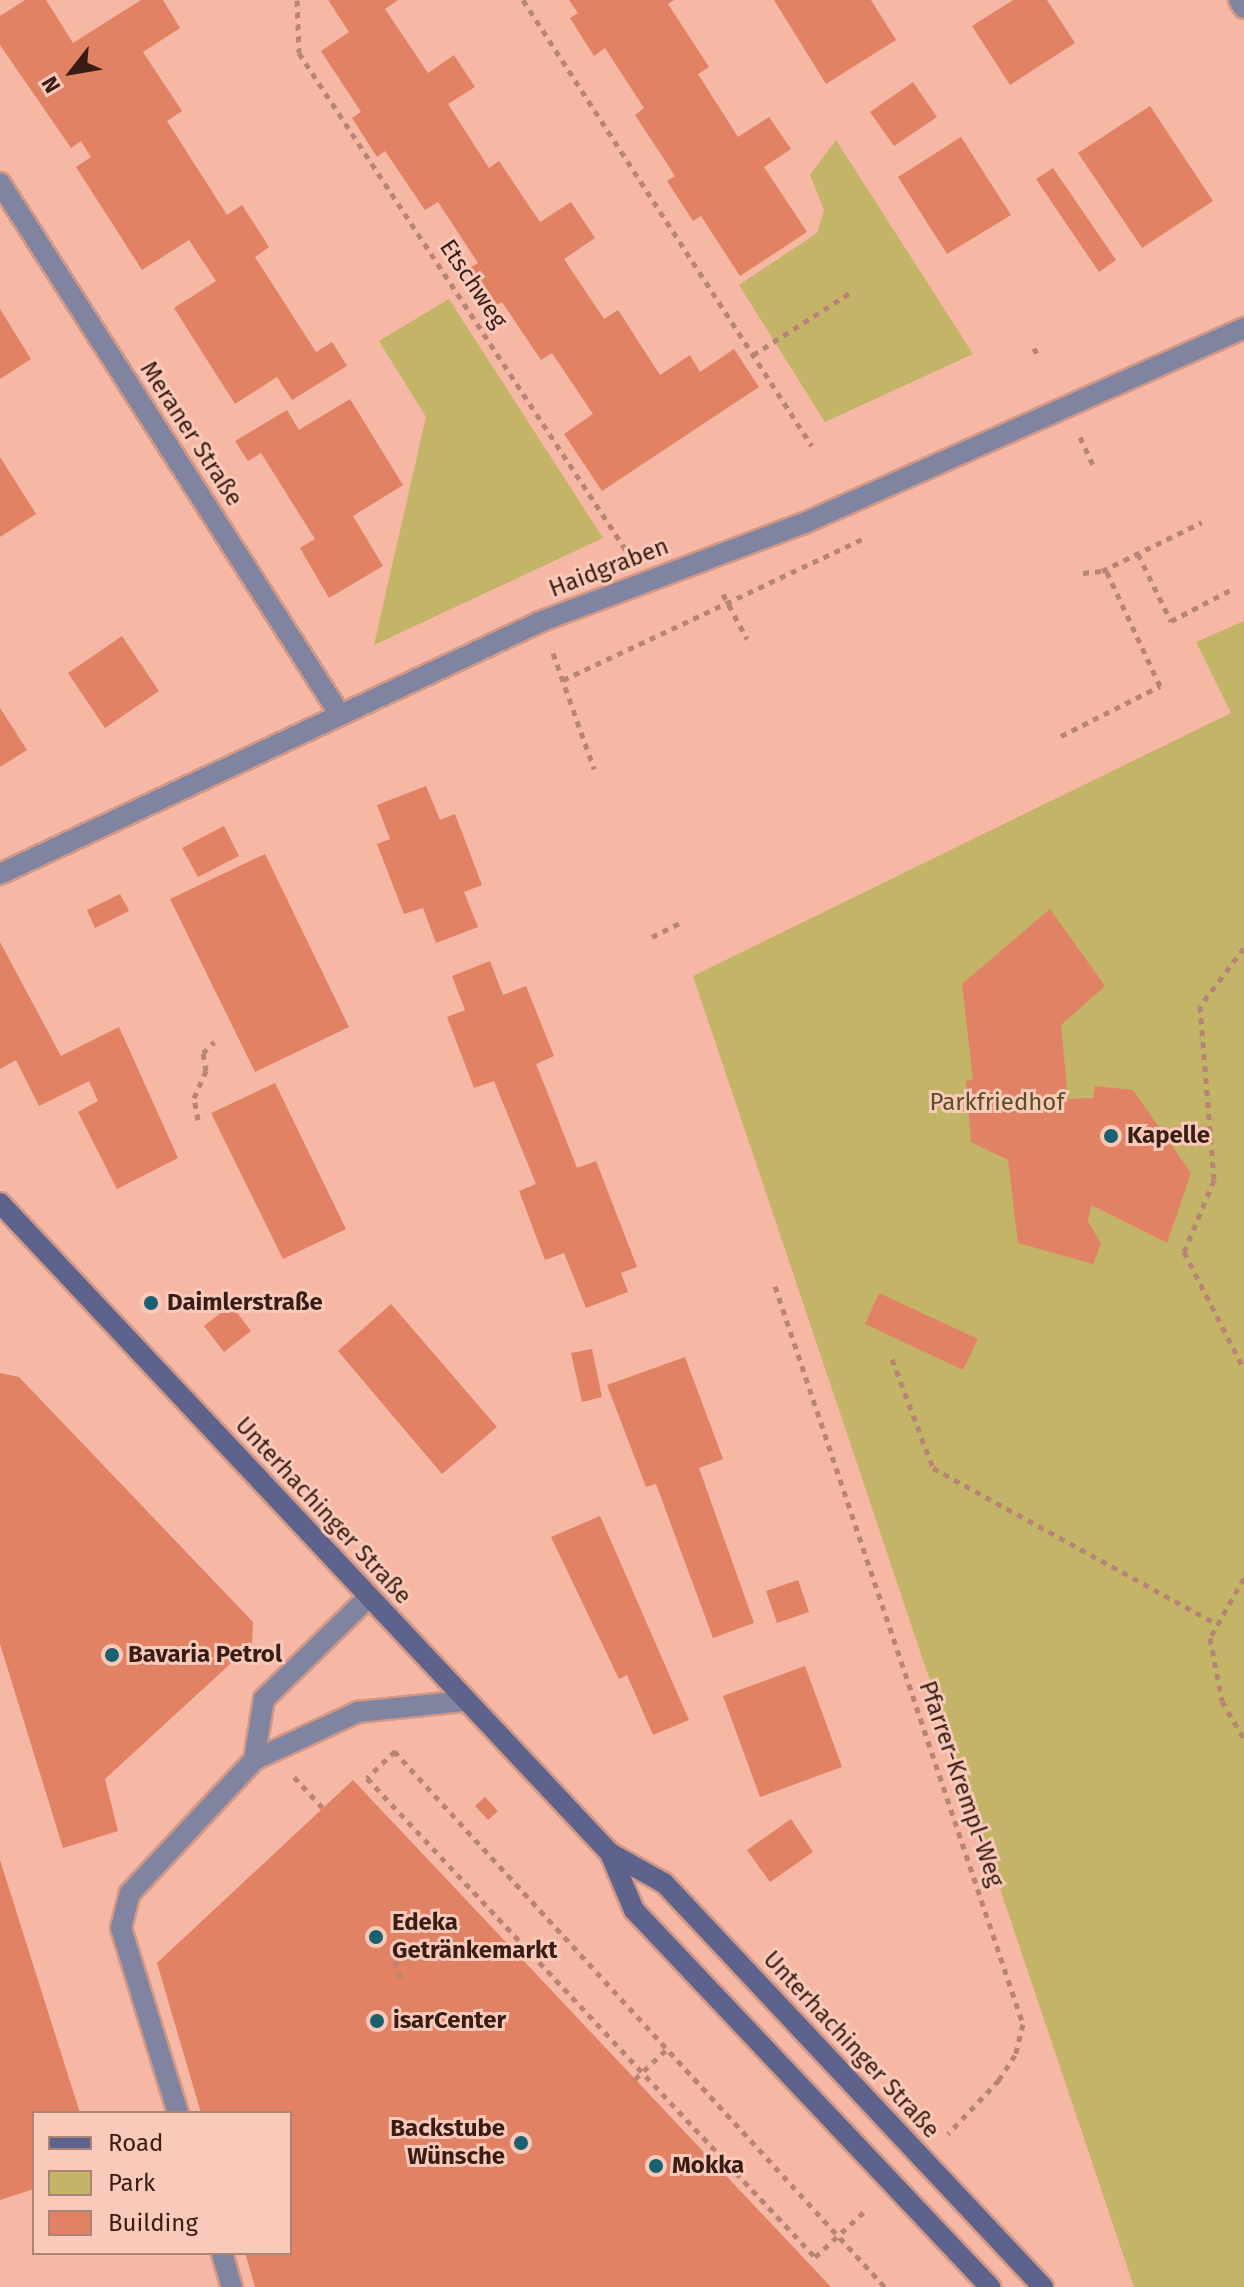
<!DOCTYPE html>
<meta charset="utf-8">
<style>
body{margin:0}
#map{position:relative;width:1244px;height:2287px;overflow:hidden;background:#f6b7a4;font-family:"Fira Sans",sans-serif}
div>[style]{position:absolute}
.green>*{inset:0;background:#c4b467}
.building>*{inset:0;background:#e28264}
.path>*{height:5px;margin-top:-2.5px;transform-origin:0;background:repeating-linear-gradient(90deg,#b88475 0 6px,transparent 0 12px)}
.roads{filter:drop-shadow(2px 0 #d09887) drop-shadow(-2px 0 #d09887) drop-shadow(0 2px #d09887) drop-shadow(0 -2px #d09887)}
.lane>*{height:20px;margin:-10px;padding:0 10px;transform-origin:10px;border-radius:10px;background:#8084a1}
.street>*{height:20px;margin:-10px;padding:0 10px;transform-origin:10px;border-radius:10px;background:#8084a1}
.secondary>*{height:20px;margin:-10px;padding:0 10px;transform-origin:10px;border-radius:10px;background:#5d638d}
.dots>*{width:22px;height:22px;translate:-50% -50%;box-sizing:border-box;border:4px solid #f9c9ba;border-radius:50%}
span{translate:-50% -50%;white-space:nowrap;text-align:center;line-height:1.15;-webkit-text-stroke:6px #f9c9ba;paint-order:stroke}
.street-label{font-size:24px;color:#391c13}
.park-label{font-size:24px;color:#584f24}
.poi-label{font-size:24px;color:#391c13;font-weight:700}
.left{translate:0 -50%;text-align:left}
.right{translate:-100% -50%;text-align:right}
.legend{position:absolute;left:32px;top:2111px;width:260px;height:144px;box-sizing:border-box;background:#f9c9ba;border:2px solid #ac8477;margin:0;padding:10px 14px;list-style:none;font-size:24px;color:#391c13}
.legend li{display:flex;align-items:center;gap:16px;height:40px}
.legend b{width:40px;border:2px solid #ac8477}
.north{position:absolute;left:32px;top:32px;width:80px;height:80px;-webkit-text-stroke:6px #f9c9ba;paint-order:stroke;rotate:239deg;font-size:22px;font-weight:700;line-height:32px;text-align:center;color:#391c13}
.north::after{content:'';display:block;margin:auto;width:28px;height:36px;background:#391c13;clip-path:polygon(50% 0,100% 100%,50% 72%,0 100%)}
</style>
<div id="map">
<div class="green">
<div style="clip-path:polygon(836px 140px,973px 354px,825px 422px,739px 285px,817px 233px,824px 210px,810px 175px)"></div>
<div style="clip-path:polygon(449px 299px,603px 538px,374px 645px,426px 417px,379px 341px)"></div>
<div style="clip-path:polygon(1244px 621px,1244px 2287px,1134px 2287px,693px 976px,1231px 713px,1196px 642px)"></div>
</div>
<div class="building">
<div style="clip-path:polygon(25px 0,46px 0,73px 43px,141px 0,163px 0,180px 28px,143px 52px,182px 111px,167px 121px,227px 215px,242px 205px,255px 225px,269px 247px,255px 257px,316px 352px,332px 342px,347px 366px,292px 400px,277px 377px,235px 404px,174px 308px,216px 281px,189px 240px,142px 270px,76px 167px,91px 157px,81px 141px,71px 148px,0 45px,0 16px)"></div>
<div style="clip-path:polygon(328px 0,398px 0,385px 9px,428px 73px,454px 55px,475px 87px,448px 104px,489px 168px,499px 161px,540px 222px,571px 202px,595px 238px,564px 259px,604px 319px,618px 310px,660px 375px,690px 355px,700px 372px,734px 349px,759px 387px,602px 491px,564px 434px,593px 414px,552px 353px,541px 360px,502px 302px,493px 307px,468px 269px,478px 263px,438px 202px,425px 210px,385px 151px,377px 157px,352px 118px,361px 112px,321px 51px,349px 32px)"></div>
<div style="clip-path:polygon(569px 0,674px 0,668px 4px,709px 67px,698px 74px,738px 137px,769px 117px,791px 149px,764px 167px,807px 232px,740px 276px,701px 216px,693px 221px,667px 181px,675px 176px,635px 115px,644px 108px,605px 48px,594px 56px,570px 18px,578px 13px)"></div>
<div style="clip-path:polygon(774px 0,871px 0,896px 40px,826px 84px)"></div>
<div style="clip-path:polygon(1013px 0,1047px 0,1075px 43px,1010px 85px,972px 26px)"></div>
<div style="clip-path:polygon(913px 82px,937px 117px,894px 146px,870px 112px)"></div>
<div style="clip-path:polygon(1150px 106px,1213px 201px,1142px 248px,1078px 153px)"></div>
<div style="clip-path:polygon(961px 137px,1011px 215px,947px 254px,898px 177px)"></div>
<div style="clip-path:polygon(1053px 168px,1116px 260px,1099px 272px,1036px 179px)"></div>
<div style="clip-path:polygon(0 309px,31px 359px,0 379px)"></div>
<div style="clip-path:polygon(350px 399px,403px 485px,353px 516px,383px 566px,329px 598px,300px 548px,315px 539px,261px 453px,248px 461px,235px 441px,287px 410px,299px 430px)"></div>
<div style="clip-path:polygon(0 457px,36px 514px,0 537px)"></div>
<div style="clip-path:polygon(122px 636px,159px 691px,105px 728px,68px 673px)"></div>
<div style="clip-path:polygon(0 708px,27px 750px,0 767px)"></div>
<div style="clip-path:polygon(426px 786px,440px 820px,455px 814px,482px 885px,464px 892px,478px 927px,436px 943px,423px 908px,404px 914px,377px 844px,390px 839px,377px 805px)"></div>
<div style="clip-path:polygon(224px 826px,239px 856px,198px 877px,182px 848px)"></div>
<div style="clip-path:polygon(265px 854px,349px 1027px,255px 1072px,170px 899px)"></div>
<div style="clip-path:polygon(120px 894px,129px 911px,95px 928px,87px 910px)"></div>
<div style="clip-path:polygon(1050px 909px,1105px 986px,1061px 1025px,1068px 1099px,1093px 1098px,1095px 1086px,1133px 1090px,1191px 1173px,1167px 1243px,1091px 1205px,1088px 1221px,1101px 1244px,1093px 1264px,1018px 1243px,1008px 1160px,971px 1142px,966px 1081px,973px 1080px,962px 984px)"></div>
<div style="clip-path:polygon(0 942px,61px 1056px,119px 1027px,178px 1158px,117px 1189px,78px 1112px,98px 1101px,89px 1081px,39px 1106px,16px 1060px,0 1069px)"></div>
<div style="clip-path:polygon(490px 961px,503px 995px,526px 986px,554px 1056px,536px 1064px,550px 1099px,577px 1168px,596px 1161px,637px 1267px,621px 1273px,628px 1292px,586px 1308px,564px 1253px,545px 1260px,519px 1191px,536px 1184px,494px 1081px,474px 1088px,447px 1017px,465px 1010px,452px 976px)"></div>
<div style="clip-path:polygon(275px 1083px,346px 1229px,283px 1259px,211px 1113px)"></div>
<div style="clip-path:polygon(879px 1293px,978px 1339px,963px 1370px,865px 1324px)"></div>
<div style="clip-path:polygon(391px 1304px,497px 1427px,442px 1474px,338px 1351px)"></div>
<div style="clip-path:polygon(231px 1305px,251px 1331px,224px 1352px,204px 1326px)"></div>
<div style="clip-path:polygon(592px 1349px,602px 1397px,582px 1402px,571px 1353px)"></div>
<div style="clip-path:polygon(685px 1357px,723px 1459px,699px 1468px,754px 1623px,713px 1638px,656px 1484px,646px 1487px,607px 1385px)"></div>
<div style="clip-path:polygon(0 1373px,19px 1377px,253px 1622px,252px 1644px,105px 1779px,118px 1831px,63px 1848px,0 1644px)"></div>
<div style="clip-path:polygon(600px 1516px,689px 1720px,653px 1735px,627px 1675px,619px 1679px,551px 1537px)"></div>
<div style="clip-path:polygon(798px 1580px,809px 1612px,777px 1623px,766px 1591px)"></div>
<div style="clip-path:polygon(805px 1666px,842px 1767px,760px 1797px,723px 1696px)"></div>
<div style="clip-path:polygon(353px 1780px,635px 2079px,831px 2287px,255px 2287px,245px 2253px,290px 2253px,290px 2113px,201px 2113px,157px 1963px)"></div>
<div style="clip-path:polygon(485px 1797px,498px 1811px,488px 1820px,475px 1806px)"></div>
<div style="clip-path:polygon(791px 1819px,813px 1852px,770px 1882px,747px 1850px)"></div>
<div style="clip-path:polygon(0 1860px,80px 2113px,34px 2113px,34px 2189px,0 2200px)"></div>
</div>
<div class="path">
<div style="left:297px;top:0;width:53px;rotate:87.8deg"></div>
<div style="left:299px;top:53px;width:599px;rotate:56.66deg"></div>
<div style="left:523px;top:0;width:531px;rotate:57.06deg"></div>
<div style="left:1034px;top:348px;width:9px;rotate:63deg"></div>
<div style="left:753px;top:355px;width:117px;rotate:-32.7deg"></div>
<div style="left:1080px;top:437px;width:35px;rotate:65deg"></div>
<div style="left:1138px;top:554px;width:75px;rotate:63.8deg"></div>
<div style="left:1171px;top:621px;width:71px;rotate:-27.6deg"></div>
<div style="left:1083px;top:573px;width:19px;rotate:-6deg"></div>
<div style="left:1102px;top:571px;width:111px;rotate:-26.1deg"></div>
<div style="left:723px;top:594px;width:51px;rotate:61.9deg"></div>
<div style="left:553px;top:653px;width:123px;rotate:70.5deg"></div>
<div style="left:563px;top:680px;width:331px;rotate:-25.2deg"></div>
<div style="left:1061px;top:736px;width:111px;rotate:-26.8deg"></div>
<div style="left:1160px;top:686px;width:128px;rotate:-115deg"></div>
<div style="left:652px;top:937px;width:31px;rotate:-27deg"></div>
<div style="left:1244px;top:948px;width:73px;rotate:127.2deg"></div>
<div style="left:1200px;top:1006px;width:175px;rotate:85.4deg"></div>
<div style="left:1214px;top:1180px;width:78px;rotate:112.6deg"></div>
<div style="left:1184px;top:1252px;width:131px;rotate:62.9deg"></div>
<div style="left:198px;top:1120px;width:22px;rotate:-100deg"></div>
<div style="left:194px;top:1098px;width:30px;rotate:-66deg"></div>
<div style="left:206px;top:1071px;width:18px;rotate:-99deg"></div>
<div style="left:203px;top:1053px;width:16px;rotate:-45deg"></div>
<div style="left:775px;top:1286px;width:779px;rotate:71.43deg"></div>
<div style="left:1023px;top:2024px;width:32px;rotate:104deg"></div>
<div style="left:1015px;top:2055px;width:30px;rotate:123deg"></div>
<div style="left:999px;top:2080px;width:74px;rotate:133.4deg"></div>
<div style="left:892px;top:1359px;width:116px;rotate:69.4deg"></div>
<div style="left:933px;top:1468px;width:324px;rotate:28.8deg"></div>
<div style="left:1244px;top:1578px;width:69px;rotate:119.5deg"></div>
<div style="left:1210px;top:1638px;width:64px;rotate:79.2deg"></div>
<div style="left:1222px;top:1701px;width:44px;rotate:59.9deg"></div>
<div style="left:394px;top:1751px;width:727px;rotate:47.51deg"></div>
<div style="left:395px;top:1751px;width:39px;rotate:136deg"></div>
<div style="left:367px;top:1778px;width:656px;rotate:46.92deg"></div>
<div style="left:815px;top:2257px;width:71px;rotate:-42.7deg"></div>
<div style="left:294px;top:1777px;width:42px;rotate:46.9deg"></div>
<div style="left:395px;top:1961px;width:22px;rotate:72deg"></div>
<div style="left:635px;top:2079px;width:44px;rotate:-43.2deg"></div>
</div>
<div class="roads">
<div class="lane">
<div style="left:254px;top:1760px;width:62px;rotate:-80.7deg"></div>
<div style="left:264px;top:1699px;width:145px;rotate:-44.2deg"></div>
<div style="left:178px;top:2113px;width:194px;rotate:-107.1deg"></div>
<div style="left:121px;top:1928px;width:36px;rotate:-76deg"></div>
<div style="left:130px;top:1893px;width:182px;rotate:-47deg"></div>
<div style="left:254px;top:1760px;width:115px;rotate:-24.8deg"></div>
<div style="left:358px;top:1712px;width:108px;rotate:-5.9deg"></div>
<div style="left:222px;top:2253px;width:35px;rotate:74deg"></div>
</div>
<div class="street">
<div style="left:1239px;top:0;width:9px;rotate:58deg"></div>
<div style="left:0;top:183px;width:629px;rotate:57.4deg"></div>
<div style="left:0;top:874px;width:598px;rotate:-25.02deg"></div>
<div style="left:542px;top:621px;width:278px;rotate:-20.5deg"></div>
<div style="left:802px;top:524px;width:484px;rotate:-23.9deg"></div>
</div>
<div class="secondary">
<div style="left:0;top:1203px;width:891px;rotate:46.82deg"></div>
<div style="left:610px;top:1853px;width:62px;rotate:29.1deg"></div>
<div style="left:664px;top:1883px;width:554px;rotate:46.83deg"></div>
<div style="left:610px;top:1853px;width:62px;rotate:67.2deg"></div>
<div style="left:634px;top:1910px;width:519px;rotate:46.64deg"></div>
</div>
</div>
<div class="dots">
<div style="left:1111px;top:1136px;background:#1a6071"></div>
<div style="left:151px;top:1303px;background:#1a6071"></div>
<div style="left:112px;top:1655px;background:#1a6071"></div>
<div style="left:376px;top:1937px;background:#1a6071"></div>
<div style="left:377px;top:2021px;background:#1a6071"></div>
<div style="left:521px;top:2143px;background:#1a6071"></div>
<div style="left:656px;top:2166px;background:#1a6071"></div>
</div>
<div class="street-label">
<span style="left:473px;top:284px;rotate:56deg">Etschweg</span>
<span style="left:191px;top:434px;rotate:57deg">Meraner Straße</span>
<span style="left:609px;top:568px;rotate:-21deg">Haidgraben</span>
<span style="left:323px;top:1511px;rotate:47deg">Unterhachinger Straße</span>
<span style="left:961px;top:1784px;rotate:71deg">Pfarrer-Krempl-Weg</span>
<span style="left:851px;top:2045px;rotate:47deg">Unterhachinger Straße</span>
</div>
<div class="park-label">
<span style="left:997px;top:1103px">Parkfriedhof</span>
</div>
<div class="poi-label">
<span class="left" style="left:1127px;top:1136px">Kapelle</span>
<span class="left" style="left:167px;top:1303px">Daimlerstraße</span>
<span class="left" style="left:128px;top:1655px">Bavaria Petrol</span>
<span class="left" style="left:392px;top:1937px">Edeka<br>Getränkemarkt</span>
<span class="left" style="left:393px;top:2021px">isarCenter</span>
<span class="right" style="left:505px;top:2143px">Backstube<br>Wünsche</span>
<span class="left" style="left:672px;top:2166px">Mokka</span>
</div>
<ul class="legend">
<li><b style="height:10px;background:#5d638d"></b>Road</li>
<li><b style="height:22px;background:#c4b467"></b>Park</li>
<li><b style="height:22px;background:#e28264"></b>Building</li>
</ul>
<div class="north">N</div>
</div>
